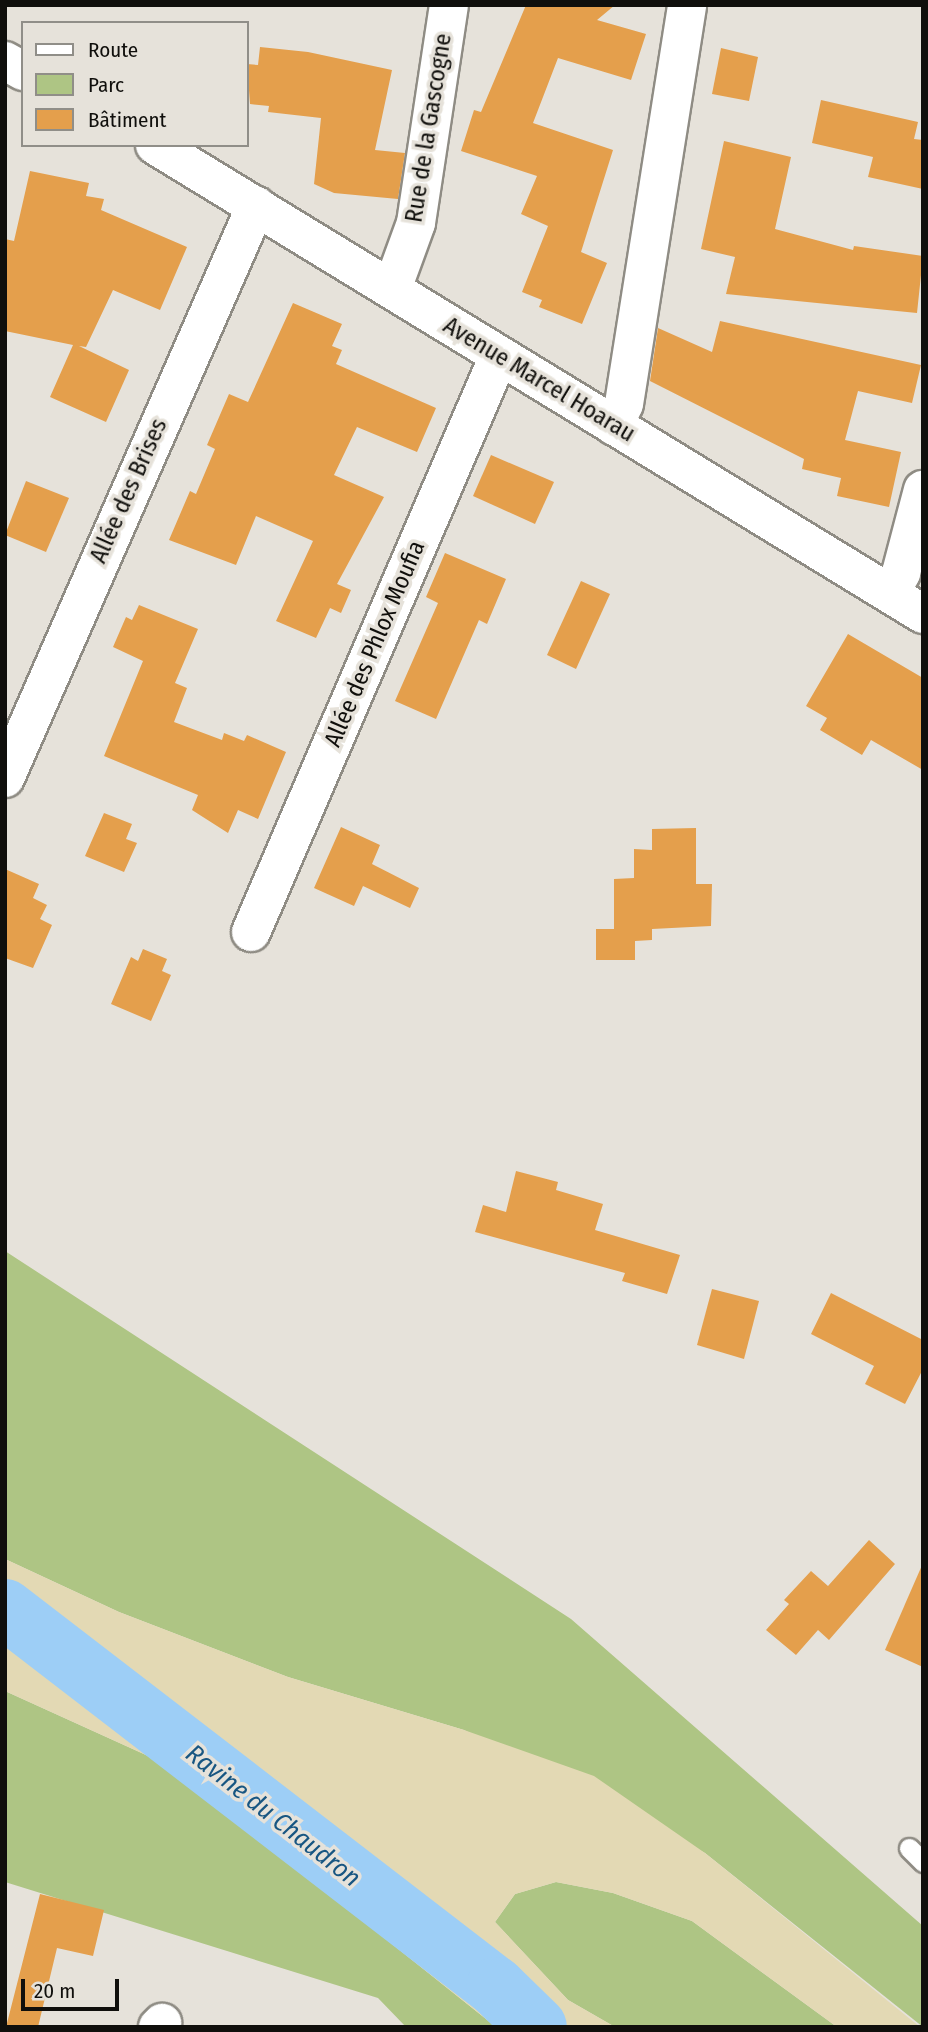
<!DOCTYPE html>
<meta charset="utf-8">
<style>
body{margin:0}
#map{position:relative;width:928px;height:2032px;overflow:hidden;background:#e6e2da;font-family:"Fira Sans Condensed",sans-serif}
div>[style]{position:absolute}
.green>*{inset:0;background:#aec584}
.sand>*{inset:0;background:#e3d9b4}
.river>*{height:60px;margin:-30px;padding:0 30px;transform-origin:30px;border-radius:30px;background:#9dcef6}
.building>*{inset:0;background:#e49f4c}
.roads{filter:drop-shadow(2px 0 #8f8c84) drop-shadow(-2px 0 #8f8c84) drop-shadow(0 2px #8f8c84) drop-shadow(0 -2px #8f8c84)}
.lane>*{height:19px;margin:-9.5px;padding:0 9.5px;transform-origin:9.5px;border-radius:9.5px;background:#fff}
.street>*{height:38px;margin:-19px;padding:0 19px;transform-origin:19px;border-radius:19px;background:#fff}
.secondary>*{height:38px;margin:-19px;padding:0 19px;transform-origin:19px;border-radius:19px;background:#fff}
span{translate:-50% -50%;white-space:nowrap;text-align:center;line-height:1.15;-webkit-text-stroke:7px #e6e2da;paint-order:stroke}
.street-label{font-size:24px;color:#100f0c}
.water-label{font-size:26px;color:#185682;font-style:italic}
.frame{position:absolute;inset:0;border:7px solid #100f0c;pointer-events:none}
.legend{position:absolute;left:21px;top:21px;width:228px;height:126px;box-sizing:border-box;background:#e6e2da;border:2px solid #908e88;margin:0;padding:9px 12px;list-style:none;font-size:21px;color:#100f0c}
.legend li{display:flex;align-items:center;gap:14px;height:35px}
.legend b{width:35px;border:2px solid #908e88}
.scale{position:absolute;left:21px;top:1979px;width:98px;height:32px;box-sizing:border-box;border:4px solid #100f0c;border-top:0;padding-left:9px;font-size:21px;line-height:24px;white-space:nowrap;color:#100f0c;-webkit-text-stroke:5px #e6e2da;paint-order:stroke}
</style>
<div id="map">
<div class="green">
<div style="clip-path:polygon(5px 1251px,571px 1619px,923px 1926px,923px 2027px,705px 1853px,464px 1730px,288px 1677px,119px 1612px,5px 1559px)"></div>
<div style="clip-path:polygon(5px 1691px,168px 1765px,496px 2027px,406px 2027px,378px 1998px,5px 1882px)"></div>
<div style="clip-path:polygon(556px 1882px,613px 1893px,692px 1921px,837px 2027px,615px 2027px,568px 2000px,495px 1922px,515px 1894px)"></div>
</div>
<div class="sand">
<div style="clip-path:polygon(5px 1559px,119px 1612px,288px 1677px,464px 1730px,594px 1776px,705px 1853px,920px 2027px,837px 2027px,692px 1921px,613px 1893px,556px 1882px,515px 1894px,495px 1922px,568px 2000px,615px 2027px,496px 2027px,168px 1765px,5px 1691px)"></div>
</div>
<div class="river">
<div style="left:5px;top:1609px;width:620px;rotate:37.59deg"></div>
<div style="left:496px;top:1987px;width:57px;rotate:44.3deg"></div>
</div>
<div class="building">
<div style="clip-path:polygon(526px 5px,615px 5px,597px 20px,646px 34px,631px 80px,558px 58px,533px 123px,613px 150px,581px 252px,607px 263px,582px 324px,539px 307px,542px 300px,522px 292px,548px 226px,521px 214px,537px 176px,461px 151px,474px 110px,481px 112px)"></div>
<div style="clip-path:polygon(260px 47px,308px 52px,392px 70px,375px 150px,405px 153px,398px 199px,334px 193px,314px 184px,321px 118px,268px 112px,269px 106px,250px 104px,247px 64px,258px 65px)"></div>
<div style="clip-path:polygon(721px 48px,758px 57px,749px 101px,712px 94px)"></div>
<div style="clip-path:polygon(821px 100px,918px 122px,914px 139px,923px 140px,923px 189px,868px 177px,873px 157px,812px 143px)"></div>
<div style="clip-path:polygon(724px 141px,791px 157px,775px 229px,853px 250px,854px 246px,923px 256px,917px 313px,726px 294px,735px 257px,701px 249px)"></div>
<div style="clip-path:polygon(30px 171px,89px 183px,86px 196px,104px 199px,101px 210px,187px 247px,160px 310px,113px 290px,86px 347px,79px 346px,129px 370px,106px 422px,50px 397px,73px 345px,5px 331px,5px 239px,14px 241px)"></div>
<div style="clip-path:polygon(293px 303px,342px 324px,332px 346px,342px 350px,336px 364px,436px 408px,417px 452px,357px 427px,334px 475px,384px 497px,337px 584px,351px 590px,341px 613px,330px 608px,316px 638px,276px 621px,313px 541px,256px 516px,236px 565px,169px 540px,190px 491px,196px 494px,215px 449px,207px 445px,229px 394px,248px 402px)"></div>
<div style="clip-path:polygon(720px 321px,921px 365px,912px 403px,858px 391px,845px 440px,901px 452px,889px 507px,837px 496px,841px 478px,802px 469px,804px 459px,650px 381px,658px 328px,712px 352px)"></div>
<div style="clip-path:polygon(491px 455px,554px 482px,535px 524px,473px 496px)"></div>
<div style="clip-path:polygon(26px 481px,69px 498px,46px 552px,5px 535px)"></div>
<div style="clip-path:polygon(445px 553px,506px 579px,487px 624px,479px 620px,436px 719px,395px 701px,438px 603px,426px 597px)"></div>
<div style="clip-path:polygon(581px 581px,610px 594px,576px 669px,547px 655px)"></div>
<div style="clip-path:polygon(139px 605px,198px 629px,175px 683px,187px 688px,174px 722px,222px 740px,224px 733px,244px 741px,247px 735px,286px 752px,258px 819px,238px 810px,228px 833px,192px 810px,198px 795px,104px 756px,143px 661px,113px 647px,126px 617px,132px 620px)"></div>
<div style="clip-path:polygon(848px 634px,923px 678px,923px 770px,871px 740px,862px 755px,820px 730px,827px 718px,806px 706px)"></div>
<div style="clip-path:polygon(104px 813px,132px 824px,126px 839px,137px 843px,124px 872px,85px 856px)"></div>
<div style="clip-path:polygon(341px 827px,380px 845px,372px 864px,419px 888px,410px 908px,363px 886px,354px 906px,314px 888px)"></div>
<div style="clip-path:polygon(696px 828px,696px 884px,712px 884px,711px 926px,652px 929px,652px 940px,635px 941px,635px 960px,596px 960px,596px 929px,614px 929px,614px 879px,634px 878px,634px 849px,652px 850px,652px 829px)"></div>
<div style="clip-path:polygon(5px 869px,39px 884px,33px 898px,47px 905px,40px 919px,52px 925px,33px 968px,5px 958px)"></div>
<div style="clip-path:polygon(143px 949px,167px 959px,162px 971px,171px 975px,151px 1021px,111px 1004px,131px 957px,138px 961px)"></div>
<div style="clip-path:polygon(516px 1171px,558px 1182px,556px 1190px,603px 1204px,595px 1230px,680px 1255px,667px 1294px,622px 1281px,625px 1273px,475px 1232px,483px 1205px,506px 1212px)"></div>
<div style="clip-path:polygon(712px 1289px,759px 1301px,744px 1359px,697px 1345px)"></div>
<div style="clip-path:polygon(831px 1293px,923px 1340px,923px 1369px,905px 1404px,865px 1384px,874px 1366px,811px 1334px)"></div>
<div style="clip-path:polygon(869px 1540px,895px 1564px,829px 1640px,818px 1630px,796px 1655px,766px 1630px,789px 1604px,784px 1600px,811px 1571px,828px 1586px)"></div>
<div style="clip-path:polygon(923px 1563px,923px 1667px,885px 1650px)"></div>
<div style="clip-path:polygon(40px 1894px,104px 1910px,93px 1956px,57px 1948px,38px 2027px,6px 2027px)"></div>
</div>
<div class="roads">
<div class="lane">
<div style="left:909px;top:1848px;width:20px;rotate:45deg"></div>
</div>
<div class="street">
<div style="left:392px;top:289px;width:70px;rotate:-70deg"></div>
<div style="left:416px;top:223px;width:220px;rotate:-81.4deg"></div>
<div style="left:614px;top:426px;width:24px;rotate:-66deg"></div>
<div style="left:624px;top:404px;width:404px;rotate:-81deg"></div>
<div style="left:890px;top:593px;width:23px;rotate:-61deg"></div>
<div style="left:901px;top:573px;width:86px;rotate:-75.2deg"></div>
<div style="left:5px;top:778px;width:625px;rotate:-66.31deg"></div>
<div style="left:251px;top:932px;width:627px;rotate:-66.71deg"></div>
<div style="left:158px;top:2027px;width:6px;rotate:-45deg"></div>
</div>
<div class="secondary">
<div style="left:5px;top:61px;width:21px;rotate:29deg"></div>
<div style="left:155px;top:145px;width:900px;rotate:31.41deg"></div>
</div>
</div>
<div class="street-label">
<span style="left:429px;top:128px;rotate:-81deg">Rue de la Gascogne</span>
<span style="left:539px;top:380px;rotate:31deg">Avenue Marcel Hoarau</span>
<span style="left:129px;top:491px;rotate:-66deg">Allée des Brises</span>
<span style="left:375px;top:644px;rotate:-67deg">Allée des Phlox Moufia</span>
</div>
<div class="water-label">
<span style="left:273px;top:1816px;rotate:38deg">Ravine du Chaudron</span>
</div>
<div class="frame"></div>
<ul class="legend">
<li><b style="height:9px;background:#fff"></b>Route</li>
<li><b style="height:19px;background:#aec584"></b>Parc</li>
<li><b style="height:19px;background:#e49f4c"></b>Bâtiment</li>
</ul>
<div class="scale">20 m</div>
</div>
